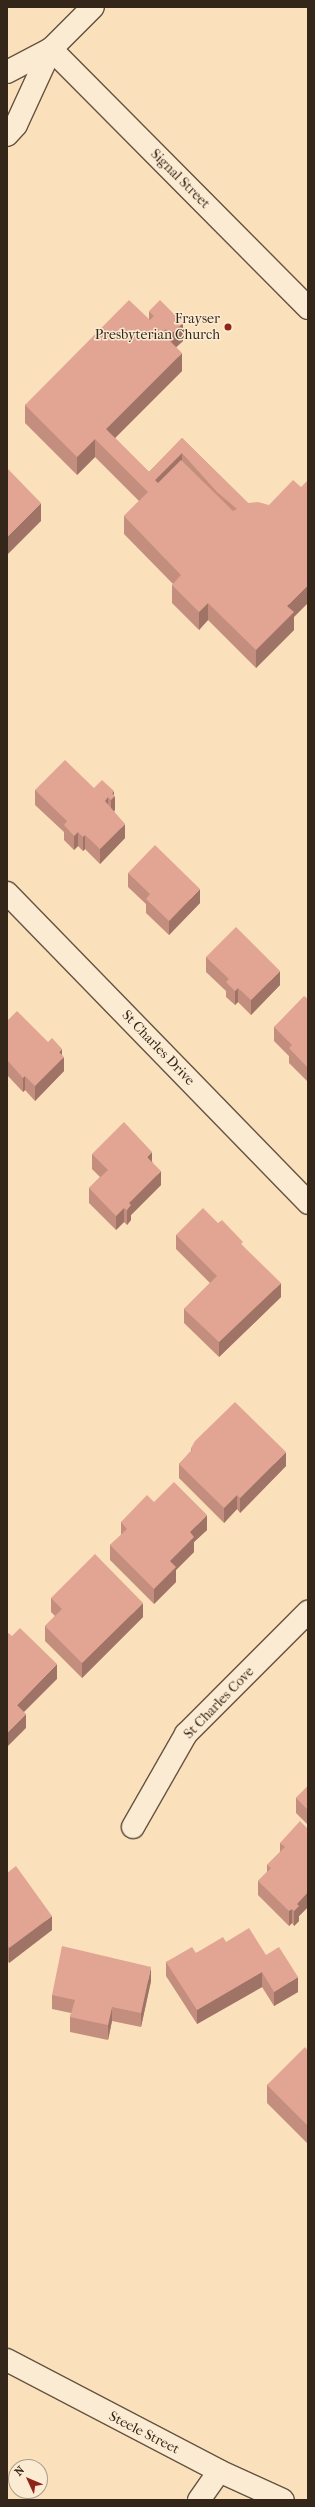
<!DOCTYPE html>
<style>
body{margin:0}
#map{position:relative;width:315px;height:2507px;overflow:hidden;background:#fbe0bc;font-family:"IM FELL French Canon",serif}
div>[style]{position:absolute}
.roads{filter:drop-shadow(1px 0 #665441) drop-shadow(-1px 0 #665441) drop-shadow(0 1px #665441) drop-shadow(0 -1px #665441)}
.minor>*{height:22px;margin:-11px;padding:0 11px;transform-origin:11px;border-radius:11px;background:#fcebd3}
.wall>*{inset:0;background:#c38e7e}
.shaded-wall>*{inset:0;background:#9f7467}
.building>*{inset:0;background:#e3a593}
.dots>*{width:11px;height:11px;translate:-50% -50%;box-sizing:border-box;border:2px solid #fcebd3;border-radius:50%}
span{translate:-50% -50%;white-space:nowrap;text-align:center;line-height:1.15;-webkit-text-stroke:3px #fcebd3;paint-order:stroke}
.street-label{font-size:14px;color:#342618}
.poi-label{font-size:14px;color:#342618}
.right{translate:-100% -50%;text-align:right}
.frame{position:absolute;inset:0;border:8px solid #342618;pointer-events:none}
.north{position:absolute;left:8px;top:2459px;width:40px;height:40px;box-sizing:border-box;background:#fcebd3;border:1px solid #ac9c88;border-radius:50%;rotate:314deg;font-size:11px;font-weight:700;line-height:16px;text-align:center;color:#342618}
.north::after{content:'';display:block;margin:auto;width:14px;height:18px;background:#8f2418;clip-path:polygon(50% 0,100% 100%,50% 72%,0 100%)}
</style>
<div id="map">
<div class="roads">
<div class="minor">
<div style="left:51px;top:49px;width:365px;rotate:45.2deg"></div>
<div style="left:7px;top:72px;width:50px;rotate:-27.6deg"></div>
<div style="left:51px;top:49px;width:59px;rotate:-45deg"></div>
<div style="left:7px;top:135px;width:13px;rotate:-48deg"></div>
<div style="left:16px;top:125px;width:84px;rotate:-65.3deg"></div>
<div style="left:7px;top:893px;width:432px;rotate:45.8deg"></div>
<div style="left:133px;top:1827px;width:107px;rotate:-60.3deg"></div>
<div style="left:186px;top:1734px;width:173px;rotate:-45deg"></div>
<div style="left:7px;top:2360px;width:239px;rotate:27.6deg"></div>
<div style="left:219px;top:2471px;width:70px;rotate:24.4deg"></div>
<div style="left:199px;top:2500px;width:35px;rotate:-55deg"></div>
</div>
</div>
<div class="wall">
<div style="clip-path:polygon(149px 311px,183px 341px,176px 347px,182px 371px,115px 438px,149px 472px,182px 438px,248px 503px,294px 617px,294px 630px,256px 668px,208px 620px,199px 630px,172px 603px,172px 585px,173px 584px,124px 534px,124px 516px,139px 501px,95px 457px,77px 475px,25px 423px,25px 405px,149px 319px)"></div>
<div style="clip-path:polygon(94px 788px,114px 795px,115px 810px,114px 811px,125px 838px,100px 864px,85px 849px,83px 851px,78px 846px,74px 850px,64px 840px,64px 832px,35px 805px,35px 790px)"></div>
<div style="clip-path:polygon(128px 873px,200px 903px,169px 935px,146px 913px,146px 904px,128px 887px)"></div>
<div style="clip-path:polygon(206px 957px,280px 985px,251px 1015px,238px 1002px,235px 1005px,226px 997px,226px 991px,206px 972px)"></div>
<div style="clip-path:polygon(308px 999px,308px 1082px,289px 1063px,289px 1056px,274px 1041px,274px 1027px)"></div>
<div style="clip-path:polygon(7px 1021px,62px 1055px,64px 1071px,35px 1101px,25px 1090px,23px 1092px,7px 1075px)"></div>
<div style="clip-path:polygon(92px 1154px,152px 1161px,161px 1185px,131px 1215px,131px 1220px,127px 1225px,124px 1222px,116px 1230px,89px 1203px,89px 1188px,100px 1177px,92px 1169px)"></div>
<div style="clip-path:polygon(218px 1223px,243px 1246px,281px 1297px,219px 1357px,184px 1323px,184px 1309px,210px 1283px,176px 1249px,176px 1235px)"></div>
<div style="clip-path:polygon(308px 1376px,308px 1392px,307px 1391px,307px 1377px)"></div>
<div style="clip-path:polygon(191px 1448px,286px 1466px,240px 1513px,237px 1509px,224px 1523px,179px 1478px,179px 1464px,191px 1451px)"></div>
<div style="clip-path:polygon(154px 1502px,207px 1530px,194px 1542px,194px 1552px,176px 1570px,176px 1582px,154px 1604px,110px 1560px,110px 1545px,121px 1535px,121px 1522px)"></div>
<div style="clip-path:polygon(51px 1598px,143px 1617px,82px 1678px,45px 1641px,45px 1626px,55px 1616px,51px 1612px)"></div>
<div style="clip-path:polygon(308px 1786px,308px 1825px,296px 1813px,296px 1798px)"></div>
<div style="clip-path:polygon(308px 1829px,308px 1907px,299px 1916px,299px 1921px,294px 1926px,292px 1923px,289px 1926px,258px 1895px,258px 1881px,267px 1872px,267px 1865px,280px 1852px,280px 1843px)"></div>
<div style="clip-path:polygon(7px 1873px,52px 1930px,9px 1963px,7px 1960px)"></div>
<div style="clip-path:polygon(226px 1942px,266px 1955px,298px 1992px,274px 2006px,262px 1987px,197px 2024px,166px 1976px,166px 1962px,196px 1953px)"></div>
<div style="clip-path:polygon(151px 1981px,141px 2027px,112px 2021px,108px 2040px,70px 2032px,70px 2017px,71px 2013px,52px 2009px,52px 1995px)"></div>
<div style="clip-path:polygon(308px 2051px,308px 2144px,267px 2103px,267px 2085px)"></div>
</div>
<div class="shaded-wall">
<div style="clip-path:polygon(183px 323px,183px 341px,171px 352px,171px 334px)"></div>
<div style="clip-path:polygon(166px 329px,166px 347px,162px 333px)"></div>
<div style="clip-path:polygon(182px 353px,182px 371px,106px 447px,106px 429px)"></div>
<div style="clip-path:polygon(95px 439px,95px 457px,77px 475px,77px 457px)"></div>
<div style="clip-path:polygon(182px 453px,182px 471px,155px 498px,155px 480px)"></div>
<div style="clip-path:polygon(41px 503px,41px 521px,7px 555px,7px 537px)"></div>
<div style="clip-path:polygon(308px 585px,308px 603px,294px 617px,294px 630px,256px 668px,256px 650px,287px 606px)"></div>
<div style="clip-path:polygon(208px 603px,208px 620px,199px 630px,199px 612px)"></div>
<div style="clip-path:polygon(114px 791px,114px 797px,115px 796px,115px 810px,111px 815px,111px 800px,112px 793px)"></div>
<div style="clip-path:polygon(108px 797px,108px 812px,105px 801px)"></div>
<div style="clip-path:polygon(125px 824px,125px 838px,100px 864px,100px 849px)"></div>
<div style="clip-path:polygon(78px 832px,78px 846px,74px 850px,74px 836px)"></div>
<div style="clip-path:polygon(85px 835px,85px 849px,83px 851px,83px 837px)"></div>
<div style="clip-path:polygon(200px 889px,200px 903px,169px 935px,169px 921px)"></div>
<div style="clip-path:polygon(280px 971px,280px 985px,251px 1015px,251px 1000px)"></div>
<div style="clip-path:polygon(238px 988px,238px 1002px,235px 1005px,235px 991px)"></div>
<div style="clip-path:polygon(62px 1049px,62px 1059px,64px 1057px,64px 1071px,35px 1101px,35px 1086px,59px 1052px)"></div>
<div style="clip-path:polygon(25px 1076px,25px 1090px,23px 1092px,23px 1078px)"></div>
<div style="clip-path:polygon(152px 1152px,152px 1167px,147px 1157px)"></div>
<div style="clip-path:polygon(161px 1171px,161px 1185px,131px 1215px,131px 1220px,127px 1225px,127px 1210px,129px 1203px)"></div>
<div style="clip-path:polygon(124px 1208px,124px 1222px,116px 1230px,116px 1216px)"></div>
<div style="clip-path:polygon(281px 1283px,281px 1297px,219px 1357px,219px 1342px)"></div>
<div style="clip-path:polygon(286px 1452px,286px 1466px,240px 1513px,240px 1498px)"></div>
<div style="clip-path:polygon(237px 1495px,237px 1509px,224px 1523px,224px 1508px)"></div>
<div style="clip-path:polygon(207px 1515px,207px 1530px,194px 1542px,194px 1552px,176px 1570px,176px 1582px,154px 1604px,154px 1589px,170px 1561px,190px 1532px)"></div>
<div style="clip-path:polygon(143px 1603px,143px 1617px,82px 1678px,82px 1663px)"></div>
<div style="clip-path:polygon(57px 1664px,57px 1679px,17px 1719px,17px 1705px)"></div>
<div style="clip-path:polygon(26px 1714px,26px 1728px,7px 1747px,7px 1733px)"></div>
<div style="clip-path:polygon(308px 1892px,308px 1907px,299px 1916px,299px 1921px,294px 1926px,294px 1911px,297px 1904px)"></div>
<div style="clip-path:polygon(292px 1909px,292px 1923px,289px 1926px,289px 1911px)"></div>
<div style="clip-path:polygon(52px 1916px,52px 1930px,9px 1963px,9px 1948px)"></div>
<div style="clip-path:polygon(151px 1967px,151px 1981px,141px 2027px,141px 2013px)"></div>
<div style="clip-path:polygon(262px 1972px,262px 1987px,197px 2024px,197px 2010px)"></div>
<div style="clip-path:polygon(298px 1977px,298px 1992px,274px 2006px,274px 1992px)"></div>
<div style="clip-path:polygon(112px 2007px,112px 2021px,108px 2040px,108px 2025px)"></div>
</div>
<div class="building">
<div style="clip-path:polygon(evenodd,129px 300px,150px 320px,154px 316px,149px 311px,160px 300px,183px 323px,171px 334px,166px 329px,162px 333px,182px 353px,106px 429px,149px 472px,182px 438px,248px 503px,258px 502px,269px 505px,293px 480px,301px 487px,308px 480px,308px 585px,287px 606px,294px 612px,256px 650px,208px 603px,199px 612px,172px 585px,181px 575px,124px 516px,148px 492px,95px 439px,77px 457px,25px 405px,129px 300px,182px 453px,217px 492px,237px 509px,233px 511px,181px 460px,158px 483px,155px 480px,182px 453px)"></div>
<div style="clip-path:polygon(7px 468px,41px 503px,7px 537px)"></div>
<div style="clip-path:polygon(65px 760px,94px 788px,102px 780px,114px 791px,112px 793px,115px 796px,111px 800px,108px 797px,105px 801px,125px 824px,100px 849px,85px 835px,83px 837px,78px 832px,74px 836px,64px 825px,67px 821px,35px 790px)"></div>
<div style="clip-path:polygon(155px 845px,200px 889px,169px 921px,146px 899px,150px 894px,128px 873px)"></div>
<div style="clip-path:polygon(236px 927px,280px 971px,251px 1000px,238px 988px,235px 991px,226px 982px,229px 979px,206px 957px)"></div>
<div style="clip-path:polygon(304px 996px,308px 999px,308px 1068px,289px 1048px,292px 1045px,274px 1027px)"></div>
<div style="clip-path:polygon(17px 1011px,48px 1042px,52px 1038px,62px 1049px,59px 1052px,64px 1057px,35px 1086px,25px 1076px,23px 1078px,7px 1060px,7px 1021px)"></div>
<div style="clip-path:polygon(124px 1122px,152px 1152px,147px 1157px,161px 1171px,129px 1203px,131px 1205px,127px 1210px,124px 1208px,116px 1216px,89px 1188px,108px 1170px,92px 1154px)"></div>
<div style="clip-path:polygon(203px 1208px,218px 1223px,222px 1220px,243px 1242px,241px 1244px,281px 1283px,219px 1342px,184px 1309px,217px 1276px,176px 1235px)"></div>
<div style="clip-path:polygon(235px 1402px,286px 1452px,240px 1498px,237px 1495px,224px 1508px,179px 1464px,192px 1450px,191px 1448px,195px 1441px)"></div>
<div style="clip-path:polygon(174px 1482px,207px 1515px,190px 1532px,194px 1537px,170px 1561px,176px 1567px,154px 1589px,110px 1545px,127px 1529px,121px 1522px,147px 1495px,154px 1502px)"></div>
<div style="clip-path:polygon(95px 1554px,143px 1603px,82px 1663px,45px 1626px,62px 1609px,51px 1598px)"></div>
<div style="clip-path:polygon(20px 1628px,57px 1664px,17px 1705px,26px 1714px,7px 1733px,7px 1632px,12px 1636px)"></div>
<div style="clip-path:polygon(308px 1786px,308px 1810px,296px 1798px)"></div>
<div style="clip-path:polygon(300px 1821px,308px 1829px,308px 1892px,297px 1904px,299px 1906px,294px 1911px,292px 1909px,289px 1911px,258px 1881px,271px 1868px,267px 1865px,285px 1847px,280px 1843px)"></div>
<div style="clip-path:polygon(16px 1866px,52px 1916px,9px 1948px,7px 1945px,7px 1873px)"></div>
<div style="clip-path:polygon(249px 1928px,266px 1955px,279px 1947px,298px 1977px,274px 1992px,262px 1972px,197px 2010px,166px 1962px,192px 1947px,196px 1953px,223px 1937px,226px 1942px)"></div>
<div style="clip-path:polygon(62px 1946px,151px 1967px,141px 2013px,112px 2007px,108px 2025px,70px 2017px,75px 2000px,52px 1995px)"></div>
<div style="clip-path:polygon(305px 2047px,308px 2051px,308px 2126px,267px 2085px)"></div>
</div>
<div class="dots">
<div style="left:228px;top:327px;background:#8f2418"></div>
</div>
<div class="street-label">
<span style="left:180px;top:179px;rotate:45deg">Signal Street</span>
<span style="left:158px;top:1048px;rotate:46deg">St Charles Drive</span>
<span style="left:219px;top:1703px;rotate:-46deg">St Charles Cove</span>
<span style="left:144px;top:2433px;rotate:27deg">Steele Street</span>
</div>
<div class="poi-label">
<span class="right" style="left:220px;top:327px">Frayser<br>Presbyterian Church</span>
</div>
<div class="frame"></div>
<div class="north">N</div>
</div>
